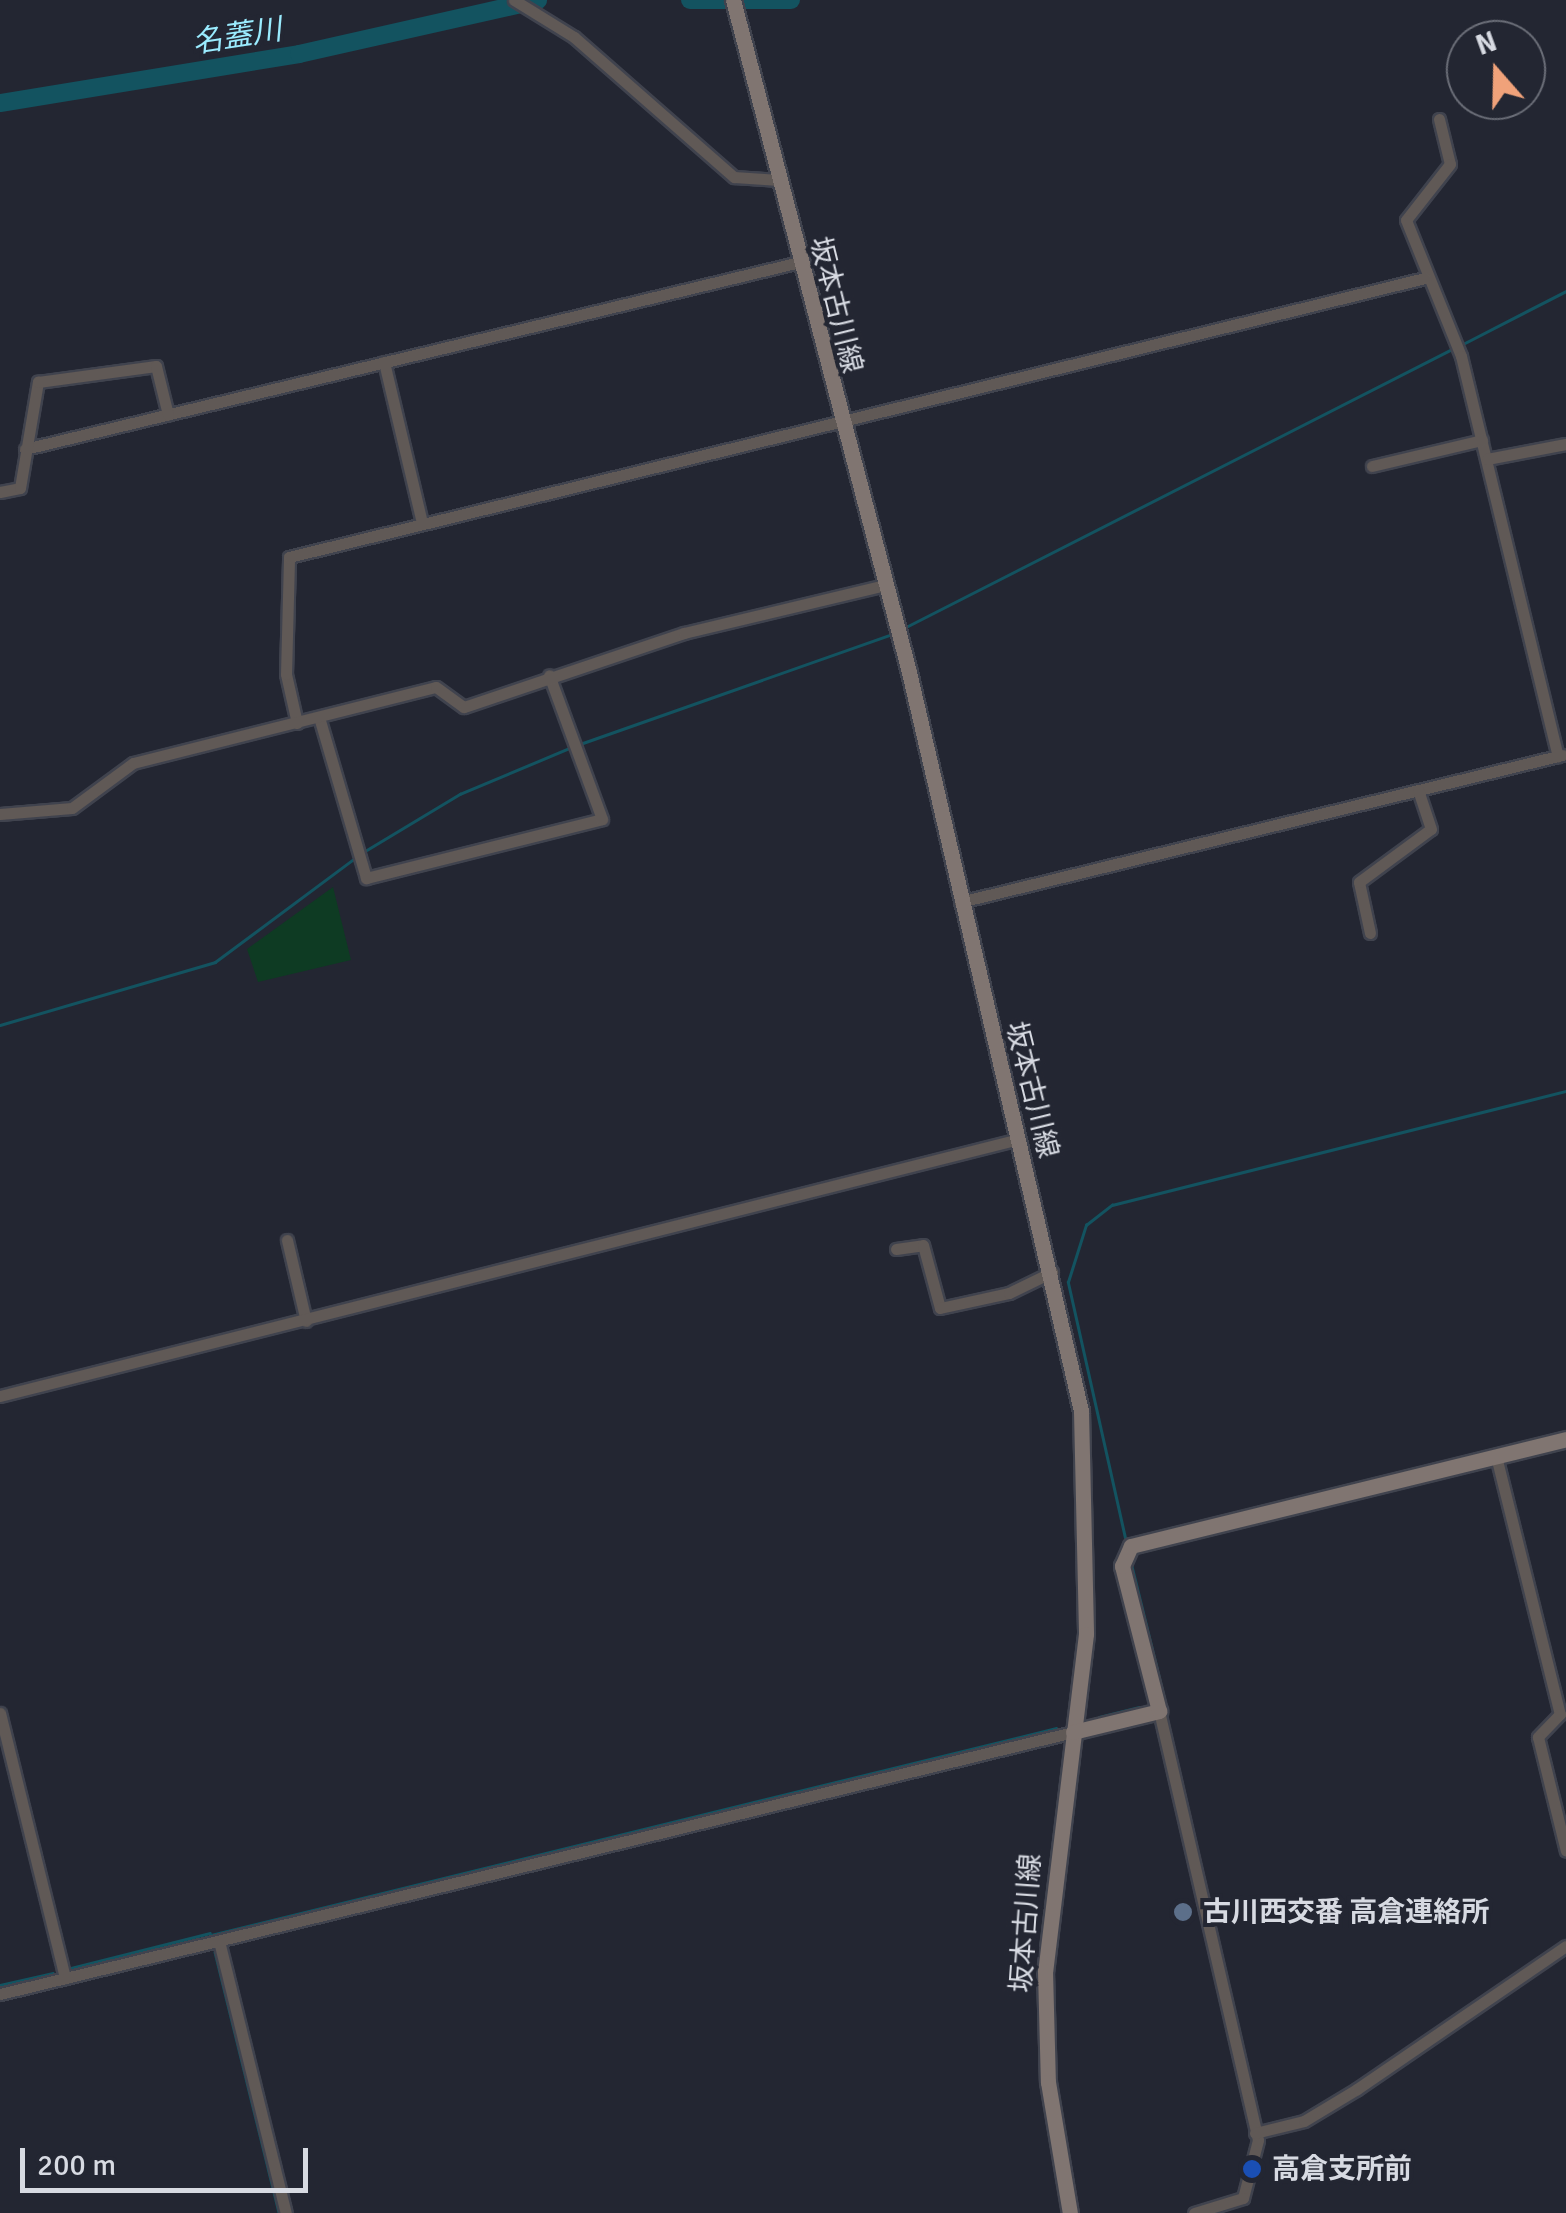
<!DOCTYPE html>
<meta charset="utf-8">
<style>
body{margin:0}
#map{position:relative;width:1566px;height:2213px;overflow:hidden;background:#232632;font-family:Signika,"Noto Sans JP",sans-serif}
div>[style]{position:absolute}
.green>*{inset:0;background:#0e3b23}
.stream>*{height:2.5px;margin:-1.25px;padding:0 1.25px;transform-origin:1.25px;border-radius:1.25px;background:#135360}
.river>*{height:18px;margin:-9px;padding:0 9px;transform-origin:9px;border-radius:9px;background:#135360}
.roads{filter:drop-shadow(2px 0 #40434e) drop-shadow(-2px 0 #40434e) drop-shadow(0 2px #40434e) drop-shadow(0 -2px #40434e)}
.street>*{height:11px;margin:-5.5px;padding:0 5.5px;transform-origin:5.5px;border-radius:5.5px;background:#605956}
.secondary>*{height:15px;margin:-7.5px;padding:0 7.5px;transform-origin:7.5px;border-radius:7.5px;background:#807571}
.dots>*{width:28px;height:28px;translate:-50% -50%;box-sizing:border-box;border:5px solid #232632;border-radius:50%}
span{translate:-50% -50%;white-space:nowrap;text-align:center;line-height:1.15;-webkit-text-stroke:8px #232632;paint-order:stroke}
.street-label{font-size:28px;color:#d7dae2}
.poi-label{font-size:28px;color:#d7dae2;font-weight:700}
.left{translate:0 -50%;text-align:left}
.water-label{font-size:30px;color:#9aebfe;font-style:italic}
.north{position:absolute;left:1446px;top:20px;width:100px;height:100px;box-sizing:border-box;background:#232632;border:2px solid #6b6e78;border-radius:50%;rotate:340deg;font-size:28px;font-weight:700;line-height:40px;text-align:center;color:#d7dae2}
.north::after{content:'';display:block;margin:auto;width:35px;height:45px;background:#f0a27a;clip-path:polygon(50% 0,100% 100%,50% 72%,0 100%)}
.scale{position:absolute;left:20px;top:2148px;width:288px;height:45px;box-sizing:border-box;border:5px solid #d7dae2;border-top:0;padding-left:12px;font-size:30px;line-height:35px;white-space:nowrap;color:#d7dae2;-webkit-text-stroke:8px #232632;paint-order:stroke}
</style>
<div id="map">
<div class="green">
<div style="clip-path:polygon(333px 887px,351px 960px,258px 982px,247px 949px)"></div>
</div>
<div class="stream">
<div style="left:1461px;top:345px;width:118px;rotate:-27.2deg"></div>
<div style="left:904px;top:628px;width:617px;rotate:-26.98deg"></div>
<div style="left:580px;top:744px;width:331px;rotate:-19.4deg"></div>
<div style="left:365px;top:851px;width:111px;rotate:-31deg"></div>
<div style="left:460px;top:794px;width:121px;rotate:-22.8deg"></div>
<div style="left:0;top:1025px;width:224px;rotate:-16.3deg"></div>
<div style="left:215px;top:962px;width:174px;rotate:-36.6deg"></div>
<div style="left:1125px;top:1538px;width:262px;rotate:-102.6deg"></div>
<div style="left:1068px;top:1282px;width:60px;rotate:-72.5deg"></div>
<div style="left:1086px;top:1225px;width:33px;rotate:-38deg"></div>
<div style="left:1112px;top:1205px;width:468px;rotate:-14.1deg"></div>
<div style="left:1131px;top:1562px;width:142px;rotate:76.2deg"></div>
<div style="left:1099px;top:1717px;width:41px;rotate:-14deg"></div>
<div style="left:211px;top:1935px;width:870px;rotate:-13.76deg"></div>
<div style="left:215px;top:1952px;width:269px;rotate:76.2deg"></div>
<div style="left:71px;top:1968px;width:143px;rotate:-14.1deg"></div>
<div style="left:0;top:1985px;width:54px;rotate:-12.8deg"></div>
</div>
<div class="river">
<div style="left:690px;top:0;width:101px"></div>
<div style="left:0;top:103px;width:303px;rotate:-9.3deg"></div>
<div style="left:299px;top:54px;width:245px;rotate:-12.7deg"></div>
</div>
<div class="roads">
<div class="street">
<div style="left:514px;top:0;width:70px;rotate:31.7deg"></div>
<div style="left:574px;top:37px;width:213px;rotate:41.2deg"></div>
<div style="left:734px;top:177px;width:45px;rotate:3.8deg"></div>
<div style="left:1439px;top:119px;width:46px;rotate:76.3deg"></div>
<div style="left:1450px;top:164px;width:71px;rotate:128.2deg"></div>
<div style="left:1406px;top:220px;width:147px;rotate:68deg"></div>
<div style="left:1461px;top:356px;width:412px;rotate:76.4deg"></div>
<div style="left:384px;top:362px;width:165px;rotate:76.7deg"></div>
<div style="left:25px;top:449px;width:797px;rotate:-13.57deg"></div>
<div style="left:1487px;top:459px;width:80px;rotate:-10.8deg"></div>
<div style="left:1372px;top:466px;width:113px;rotate:-13.3deg"></div>
<div style="left:0;top:492px;width:20px;rotate:-11deg"></div>
<div style="left:20px;top:488px;width:108px;rotate:-80.4deg"></div>
<div style="left:38px;top:382px;width:119px;rotate:-7.7deg"></div>
<div style="left:156px;top:366px;width:50px;rotate:76.2deg"></div>
<div style="left:319px;top:717px;width:168px;rotate:73.7deg"></div>
<div style="left:366px;top:878px;width:243px;rotate:-14deg"></div>
<div style="left:602px;top:819px;width:153px;rotate:-110.2deg"></div>
<div style="left:297px;top:723px;width:50px;rotate:-102.7deg"></div>
<div style="left:286px;top:674px;width:117px;rotate:-88.5deg"></div>
<div style="left:289px;top:557px;width:1170px;rotate:-13.8deg"></div>
<div style="left:0;top:814px;width:72px;rotate:-4.8deg"></div>
<div style="left:72px;top:808px;width:76px;rotate:-36.4deg"></div>
<div style="left:133px;top:763px;width:312px;rotate:-14.1deg"></div>
<div style="left:436px;top:687px;width:34px;rotate:36deg"></div>
<div style="left:464px;top:707px;width:232px;rotate:-18.6deg"></div>
<div style="left:684px;top:633px;width:204px;rotate:-13.4deg"></div>
<div style="left:960px;top:902px;width:620px;rotate:-13.72deg"></div>
<div style="left:1370px;top:933px;width:52px;rotate:-102.2deg"></div>
<div style="left:1359px;top:882px;width:89px;rotate:-36.4deg"></div>
<div style="left:1431px;top:829px;width:41px;rotate:-108.4deg"></div>
<div style="left:287px;top:1240px;width:83px;rotate:76.8deg"></div>
<div style="left:896px;top:1249px;width:27px;rotate:-8deg"></div>
<div style="left:923px;top:1245px;width:65px;rotate:74.9deg"></div>
<div style="left:940px;top:1308px;width:71px;rotate:-12.3deg"></div>
<div style="left:1009px;top:1293px;width:48px;rotate:-26deg"></div>
<div style="left:0;top:1396px;width:1051px;rotate:-14.16deg"></div>
<div style="left:1496px;top:1456px;width:266px;rotate:76.1deg"></div>
<div style="left:1560px;top:1714px;width:32px;rotate:134deg"></div>
<div style="left:1538px;top:1737px;width:117px;rotate:76.2deg"></div>
<div style="left:1159px;top:1711px;width:440px;rotate:77deg"></div>
<div style="left:1258px;top:2140px;width:60px;rotate:104.5deg"></div>
<div style="left:1243px;top:2198px;width:51px;rotate:163deg"></div>
<div style="left:0;top:1713px;width:273px;rotate:76.2deg"></div>
<div style="left:219px;top:1941px;width:280px;rotate:76.2deg"></div>
<div style="left:0;top:1994px;width:1105px;rotate:-13.72deg"></div>
<div style="left:1255px;top:2133px;width:50px;rotate:-13.8deg"></div>
<div style="left:1304px;top:2121px;width:62px;rotate:-31.1deg"></div>
<div style="left:1357px;top:2089px;width:253px;rotate:-34.4deg"></div>
</div>
<div class="secondary">
<div style="left:733px;top:0;width:691px;rotate:75.32deg"></div>
<div style="left:908px;top:668px;width:763px;rotate:76.89deg"></div>
<div style="left:1081px;top:1411px;width:223px;rotate:88.7deg"></div>
<div style="left:1086px;top:1634px;width:339px;rotate:96.9deg"></div>
<div style="left:1045px;top:1971px;width:111px;rotate:88.5deg"></div>
<div style="left:1048px;top:2082px;width:133px;rotate:80.5deg"></div>
<div style="left:1073px;top:1732px;width:89px;rotate:-13.7deg"></div>
<div style="left:1159px;top:1711px;width:150px;rotate:-104.3deg"></div>
<div style="left:1122px;top:1566px;width:22px;rotate:-66deg"></div>
<div style="left:1131px;top:1546px;width:448px;rotate:-13.8deg"></div>
</div>
</div>
<div class="dots">
<div style="left:1183px;top:1912px;background:#5c6f8a"></div>
<div style="left:1252px;top:2169px;background:#1a4fb4"></div>
</div>
<div class="street-label">
<span style="left:836px;top:305px;rotate:76deg">坂本古川線</span>
<span style="left:1032px;top:1090px;rotate:76deg">坂本古川線</span>
<span style="left:1026px;top:1923px;rotate:-86deg">坂本古川線</span>
</div>
<div class="poi-label">
<span class="left" style="left:1203px;top:1912px">古川西交番 高倉連絡所</span>
<span class="left" style="left:1272px;top:2169px">高倉支所前</span>
</div>
<div class="water-label">
<span style="left:237px;top:37px;rotate:-9deg">名蓋川</span>
</div>
<div class="north">N</div>
<div class="scale">200 m</div>
</div>
